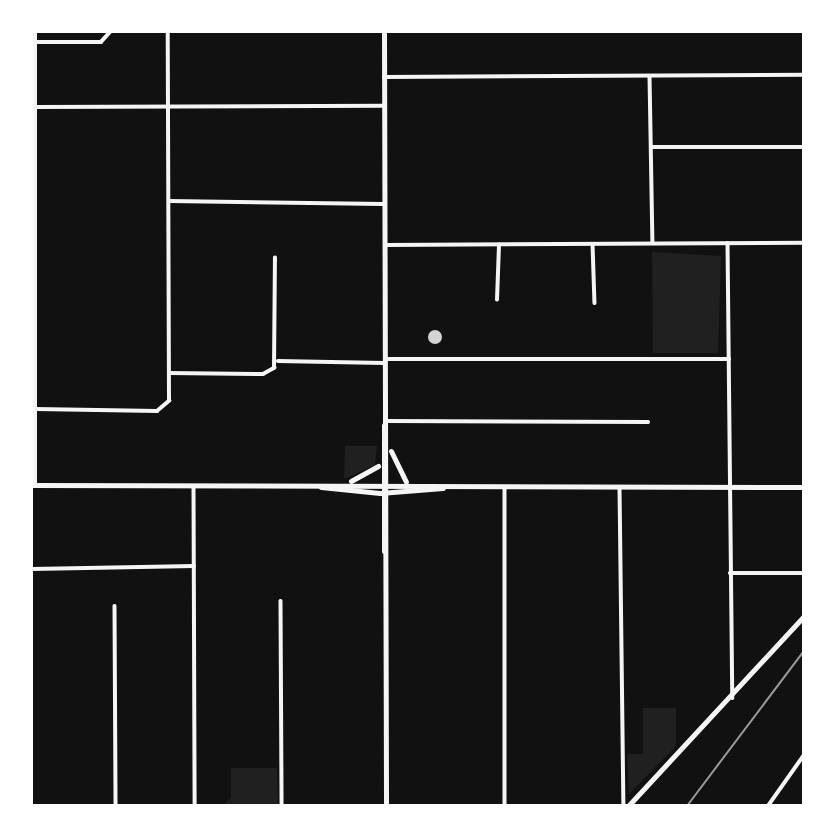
<!DOCTYPE html>
<style>
body{margin:0}
#map{position:relative;width:835px;height:837px;overflow:hidden;background:#111;font-family:Cabin,sans-serif}
div>[style]{position:absolute}
.green>*{inset:0;background:#202020}
.building>*{inset:0;background:#d3d3d3}
.round{border-radius:50%}
.minor>*{height:3.5px;margin:-1.75px;padding:0 1.75px;transform-origin:1.75px;border-radius:1.75px;background:#f5f5f5}
.primary>*{height:5px;margin:-2.5px;padding:0 2.5px;transform-origin:2.5px;border-radius:2.5px;background:#f5f5f5}
.rail>*{height:2px;margin:-1px;padding:0 1px;transform-origin:1px;border-radius:1px;background:#9a9a9a}
span{translate:-50% -50%;white-space:nowrap;text-align:center;line-height:1.15;-webkit-text-stroke:5px #fff;paint-order:stroke}
.frame{position:absolute;inset:0;border:33px solid #fff;pointer-events:none}
</style>
<div id="map">
<div class="green">
<div style="clip-path:polygon(652px 252px,721px 256px,718px 353px,653px 353px)"></div>
<div style="clip-path:polygon(345px 446px,377px 446px,375px 465px,344px 479px)"></div>
<div style="clip-path:polygon(643px 708px,676px 708px,676px 746px,629px 794px,627px 754px,643px 754px)"></div>
<div style="clip-path:polygon(231px 768px,277px 768px,278px 805px,224px 805px,231px 797px)"></div>
</div>
<div class="building">
<div class="round" style="left:428px;top:330px;width:14px;height:14px"></div>
</div>
<div class="minor">
<div style="left:35px;top:42px;width:66px"></div>
<div style="left:101px;top:42px;width:13px;rotate:-48deg"></div>
<div style="left:650px;top:76px;width:167px;rotate:89deg"></div>
<div style="left:384px;top:77px;width:420px;rotate:-0.3deg"></div>
<div style="left:36px;top:107px;width:348px;rotate:-0.2deg"></div>
<div style="left:652px;top:147px;width:152px"></div>
<div style="left:169px;top:201px;width:214px;rotate:0.8deg"></div>
<div style="left:728px;top:243px;width:455px;rotate:89.4deg"></div>
<div style="left:593px;top:244px;width:59px;rotate:88.1deg"></div>
<div style="left:386px;top:245px;width:418px;rotate:-0.3deg"></div>
<div style="left:497px;top:300px;width:55px;rotate:-87.9deg"></div>
<div style="left:385px;top:359px;width:344px"></div>
<div style="left:278px;top:361px;width:106px;rotate:1.1deg"></div>
<div style="left:169px;top:373px;width:94px;rotate:0.6deg"></div>
<div style="left:263px;top:374px;width:13px;rotate:-29deg"></div>
<div style="left:274px;top:368px;width:110px;rotate:-89.5deg"></div>
<div style="left:36px;top:409px;width:121px;rotate:0.9deg"></div>
<div style="left:157px;top:411px;width:16px;rotate:-40deg"></div>
<div style="left:169px;top:401px;width:369px;rotate:-90.2deg"></div>
<div style="left:385px;top:421px;width:263px;rotate:0.2deg"></div>
<div style="left:35px;top:484px;width:452px;rotate:-90deg"></div>
<div style="left:194px;top:486px;width:320px;rotate:89.8deg"></div>
<div style="left:505px;top:487px;width:319px;rotate:90deg"></div>
<div style="left:620px;top:487px;width:319px;rotate:89.3deg"></div>
<div style="left:32px;top:569px;width:162px;rotate:-1.1deg"></div>
<div style="left:730px;top:573px;width:74px"></div>
<div style="left:281px;top:601px;width:205px;rotate:89.7deg"></div>
<div style="left:115px;top:606px;width:200px;rotate:89.7deg"></div>
<div style="left:768px;top:806px;width:62px;rotate:-54.8deg"></div>
</div>
<div class="primary">
<div style="left:384px;top:32px;width:774px;rotate:89.85deg"></div>
<div style="left:391px;top:451px;width:34px;rotate:64deg"></div>
<div style="left:351px;top:481px;width:31px;rotate:-29deg"></div>
<div style="left:32px;top:485px;width:772px;rotate:0.15deg"></div>
<div style="left:321px;top:487px;width:59px;rotate:5.8deg"></div>
<div style="left:380px;top:493px;width:63px;rotate:-4.5deg"></div>
<div style="left:384px;top:551px;width:126px;rotate:-90deg"></div>
<div style="left:628px;top:806px;width:259px;rotate:-47.2deg"></div>
</div>
<div class="rail">
<div style="left:687px;top:806px;width:194px;rotate:-53deg"></div>
</div>
<div class="frame"></div>
</div>
